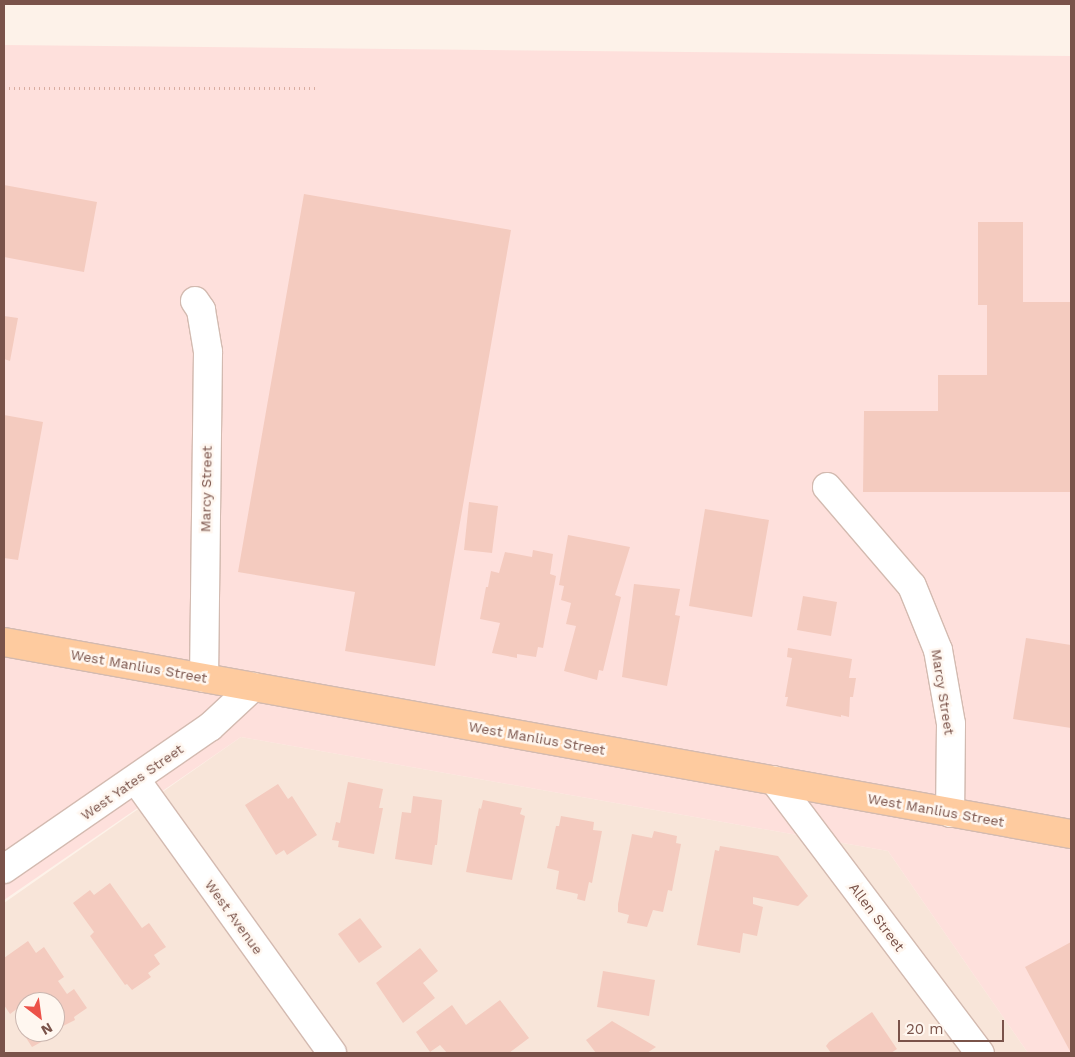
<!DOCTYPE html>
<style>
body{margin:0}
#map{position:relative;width:1075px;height:1057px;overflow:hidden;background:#fdf2e9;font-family:"Work Sans",sans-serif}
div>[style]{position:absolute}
.residential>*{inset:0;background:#f8e5d9}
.commercial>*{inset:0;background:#fee0dc}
.building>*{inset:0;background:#f4cbbf}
.path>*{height:3px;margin-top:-1.5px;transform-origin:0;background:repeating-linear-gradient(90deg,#daaea1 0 1px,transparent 0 5px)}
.roads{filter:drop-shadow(1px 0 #d3bab0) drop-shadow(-1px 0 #d3bab0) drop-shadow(0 1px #d3bab0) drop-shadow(0 -1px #d3bab0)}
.minor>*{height:28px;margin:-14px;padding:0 14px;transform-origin:14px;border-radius:14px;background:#fff}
.major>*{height:28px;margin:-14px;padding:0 14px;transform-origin:14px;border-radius:14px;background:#fecb9f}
span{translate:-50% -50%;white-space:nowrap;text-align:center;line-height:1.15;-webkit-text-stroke:5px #fff7f0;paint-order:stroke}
.street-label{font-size:14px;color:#7a534a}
.frame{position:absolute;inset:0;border:5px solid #7a534a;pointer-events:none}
.north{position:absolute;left:15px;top:992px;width:50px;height:50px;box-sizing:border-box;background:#fff7f0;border:1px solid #cab5ae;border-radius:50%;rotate:150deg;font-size:14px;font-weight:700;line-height:20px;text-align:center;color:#7a534a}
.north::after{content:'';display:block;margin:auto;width:18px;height:22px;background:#ec5249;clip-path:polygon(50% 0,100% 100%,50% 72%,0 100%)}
.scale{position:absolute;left:898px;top:1020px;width:106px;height:22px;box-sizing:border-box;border:2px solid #7a534a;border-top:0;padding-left:6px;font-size:15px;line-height:18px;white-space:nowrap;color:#7a534a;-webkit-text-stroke:4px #fff7f0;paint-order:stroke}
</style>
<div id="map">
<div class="residential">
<div style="clip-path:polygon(evenodd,241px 737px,888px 851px,1028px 1053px,4px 1053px,4px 903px,241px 737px,25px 1002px,55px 1002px,55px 1032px,25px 1032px,25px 1002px)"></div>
</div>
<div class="commercial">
<div style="clip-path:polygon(4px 45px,1071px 56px,1071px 1053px,1028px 1053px,888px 851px,241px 737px,4px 900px)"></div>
</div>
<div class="building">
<div style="clip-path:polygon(4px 185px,97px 202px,84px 272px,4px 257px)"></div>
<div style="clip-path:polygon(304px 194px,511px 230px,435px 666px,345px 651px,355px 592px,238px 572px)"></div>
<div style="clip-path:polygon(978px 222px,1023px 222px,1023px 302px,1071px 302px,1071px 492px,863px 492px,864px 411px,938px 411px,938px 375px,987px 375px,987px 305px,978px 305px)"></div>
<div style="clip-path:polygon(4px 316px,18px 318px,10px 361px,4px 359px)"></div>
<div style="clip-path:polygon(4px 415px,43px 422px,18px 560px,4px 558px)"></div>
<div style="clip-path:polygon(469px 502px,498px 506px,492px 553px,464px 550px)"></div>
<div style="clip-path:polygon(705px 509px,769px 520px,752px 617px,689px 606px)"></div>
<div style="clip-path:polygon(568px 535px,630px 547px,615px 595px,621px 597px,603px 671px,599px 670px,597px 680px,564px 671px,576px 626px,566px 624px,571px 603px,561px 600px,564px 586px,559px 585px)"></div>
<div style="clip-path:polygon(533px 550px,553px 554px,550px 574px,556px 576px,543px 648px,538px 647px,536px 657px,517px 654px,517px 658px,492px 653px,500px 623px,480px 619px,486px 587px,488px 587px,491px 571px,499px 573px,505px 552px,532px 557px)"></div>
<div style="clip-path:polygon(634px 584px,680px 589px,675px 615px,680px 616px,667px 686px,622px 677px)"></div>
<div style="clip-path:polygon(803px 596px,837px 602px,831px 636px,797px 630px)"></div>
<div style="clip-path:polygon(1026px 638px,1071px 645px,1071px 728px,1013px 719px)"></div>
<div style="clip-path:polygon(788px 648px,852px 659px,849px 678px,856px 678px,853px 697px,850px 697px,849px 717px,841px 715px,841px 717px,786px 706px,788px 697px,785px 697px,792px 658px,787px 657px)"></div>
<div style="clip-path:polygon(348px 782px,383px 789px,379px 808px,383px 808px,374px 854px,338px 847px,339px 841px,332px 840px,336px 822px,340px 823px)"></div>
<div style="clip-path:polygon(278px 784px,288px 799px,292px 796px,317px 835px,287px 855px,284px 850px,276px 855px,245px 805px)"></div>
<div style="clip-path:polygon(413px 796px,442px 800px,437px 845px,435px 845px,432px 865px,395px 859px,402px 812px,411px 813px)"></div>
<div style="clip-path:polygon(483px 800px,522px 808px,520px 814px,525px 816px,512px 880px,466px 872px,479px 808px,481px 809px)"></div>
<div style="clip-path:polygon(561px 816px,594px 822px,593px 830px,602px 831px,592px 883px,589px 882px,585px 901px,577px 899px,578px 894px,556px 889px,559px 871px,547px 868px,556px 826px,559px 826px)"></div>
<div style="clip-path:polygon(654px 831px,677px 836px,676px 843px,681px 844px,672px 891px,668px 890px,663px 912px,653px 910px,647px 927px,627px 923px,629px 915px,618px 912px,618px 904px,632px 834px,652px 838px)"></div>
<div style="clip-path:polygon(720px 846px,778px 856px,808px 896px,798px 906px,753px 897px,753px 904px,763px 907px,757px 936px,743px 933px,740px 953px,697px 945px,715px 850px,719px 851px)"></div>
<div style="clip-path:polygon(110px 883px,142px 928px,149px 923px,166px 947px,154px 955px,160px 964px,148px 973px,151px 977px,132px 990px,127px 984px,125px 985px,90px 936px,94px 932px,73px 903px,90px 890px,94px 895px)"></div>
<div style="clip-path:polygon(360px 918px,382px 947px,359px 963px,338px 934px)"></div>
<div style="clip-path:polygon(28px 941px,36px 953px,44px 947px,64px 977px,58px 981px,67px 994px,74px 989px,87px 1008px,74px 1017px,75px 1020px,55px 1030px,55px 1002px,25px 1002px,25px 1018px,18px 1008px,10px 1014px,4px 1005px,4px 958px)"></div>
<div style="clip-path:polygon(1071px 942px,1071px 1053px,1025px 967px)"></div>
<div style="clip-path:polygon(420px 948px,438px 971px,423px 983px,435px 998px,403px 1023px,376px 983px)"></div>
<div style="clip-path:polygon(603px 971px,655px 980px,649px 1016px,597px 1007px)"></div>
<div style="clip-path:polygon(500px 1000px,529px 1038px,509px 1053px,447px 1053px,440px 1045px,430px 1052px,416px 1032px,452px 1005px,466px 1025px)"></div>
<div style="clip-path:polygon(872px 1012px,897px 1049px,891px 1053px,831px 1053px,826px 1046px,829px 1042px)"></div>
<div style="clip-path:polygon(612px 1021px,656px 1047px,647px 1053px,596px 1053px,586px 1040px)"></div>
<div style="clip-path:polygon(25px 1022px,25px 1032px,55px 1032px,56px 1034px,32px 1047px,19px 1027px)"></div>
</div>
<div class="path">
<div style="left:4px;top:88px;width:313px"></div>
</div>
<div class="roads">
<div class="minor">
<div style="left:195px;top:301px;width:11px;rotate:56deg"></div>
<div style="left:201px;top:310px;width:43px;rotate:80.5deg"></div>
<div style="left:208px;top:352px;width:326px;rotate:90.7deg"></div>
<div style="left:827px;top:487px;width:130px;rotate:49.4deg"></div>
<div style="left:912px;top:586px;width:69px;rotate:67.9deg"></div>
<div style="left:938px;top:650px;width:75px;rotate:80deg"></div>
<div style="left:951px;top:724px;width:89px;rotate:90.6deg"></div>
<div style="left:136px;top:780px;width:336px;rotate:54.3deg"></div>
<div style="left:774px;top:780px;width:342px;rotate:53deg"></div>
<div style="left:4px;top:869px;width:250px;rotate:-34.6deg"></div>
<div style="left:210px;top:727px;width:59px;rotate:-42.9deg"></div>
</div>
<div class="major">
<div style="left:4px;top:642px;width:1084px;rotate:10.2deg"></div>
</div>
</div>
<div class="street-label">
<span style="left:206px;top:489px;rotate:-89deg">Marcy Street</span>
<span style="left:139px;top:666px;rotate:10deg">West Manlius Street</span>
<span style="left:943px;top:692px;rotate:81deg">Marcy Street</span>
<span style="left:537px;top:738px;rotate:10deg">West Manlius Street</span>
<span style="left:132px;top:782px;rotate:-35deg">West Yates Street</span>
<span style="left:936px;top:810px;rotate:10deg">West Manlius Street</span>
<span style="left:234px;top:917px;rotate:54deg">West Avenue</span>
<span style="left:877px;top:917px;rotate:53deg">Allen Street</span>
</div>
<div class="frame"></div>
<div class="north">N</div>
<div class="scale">20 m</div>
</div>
